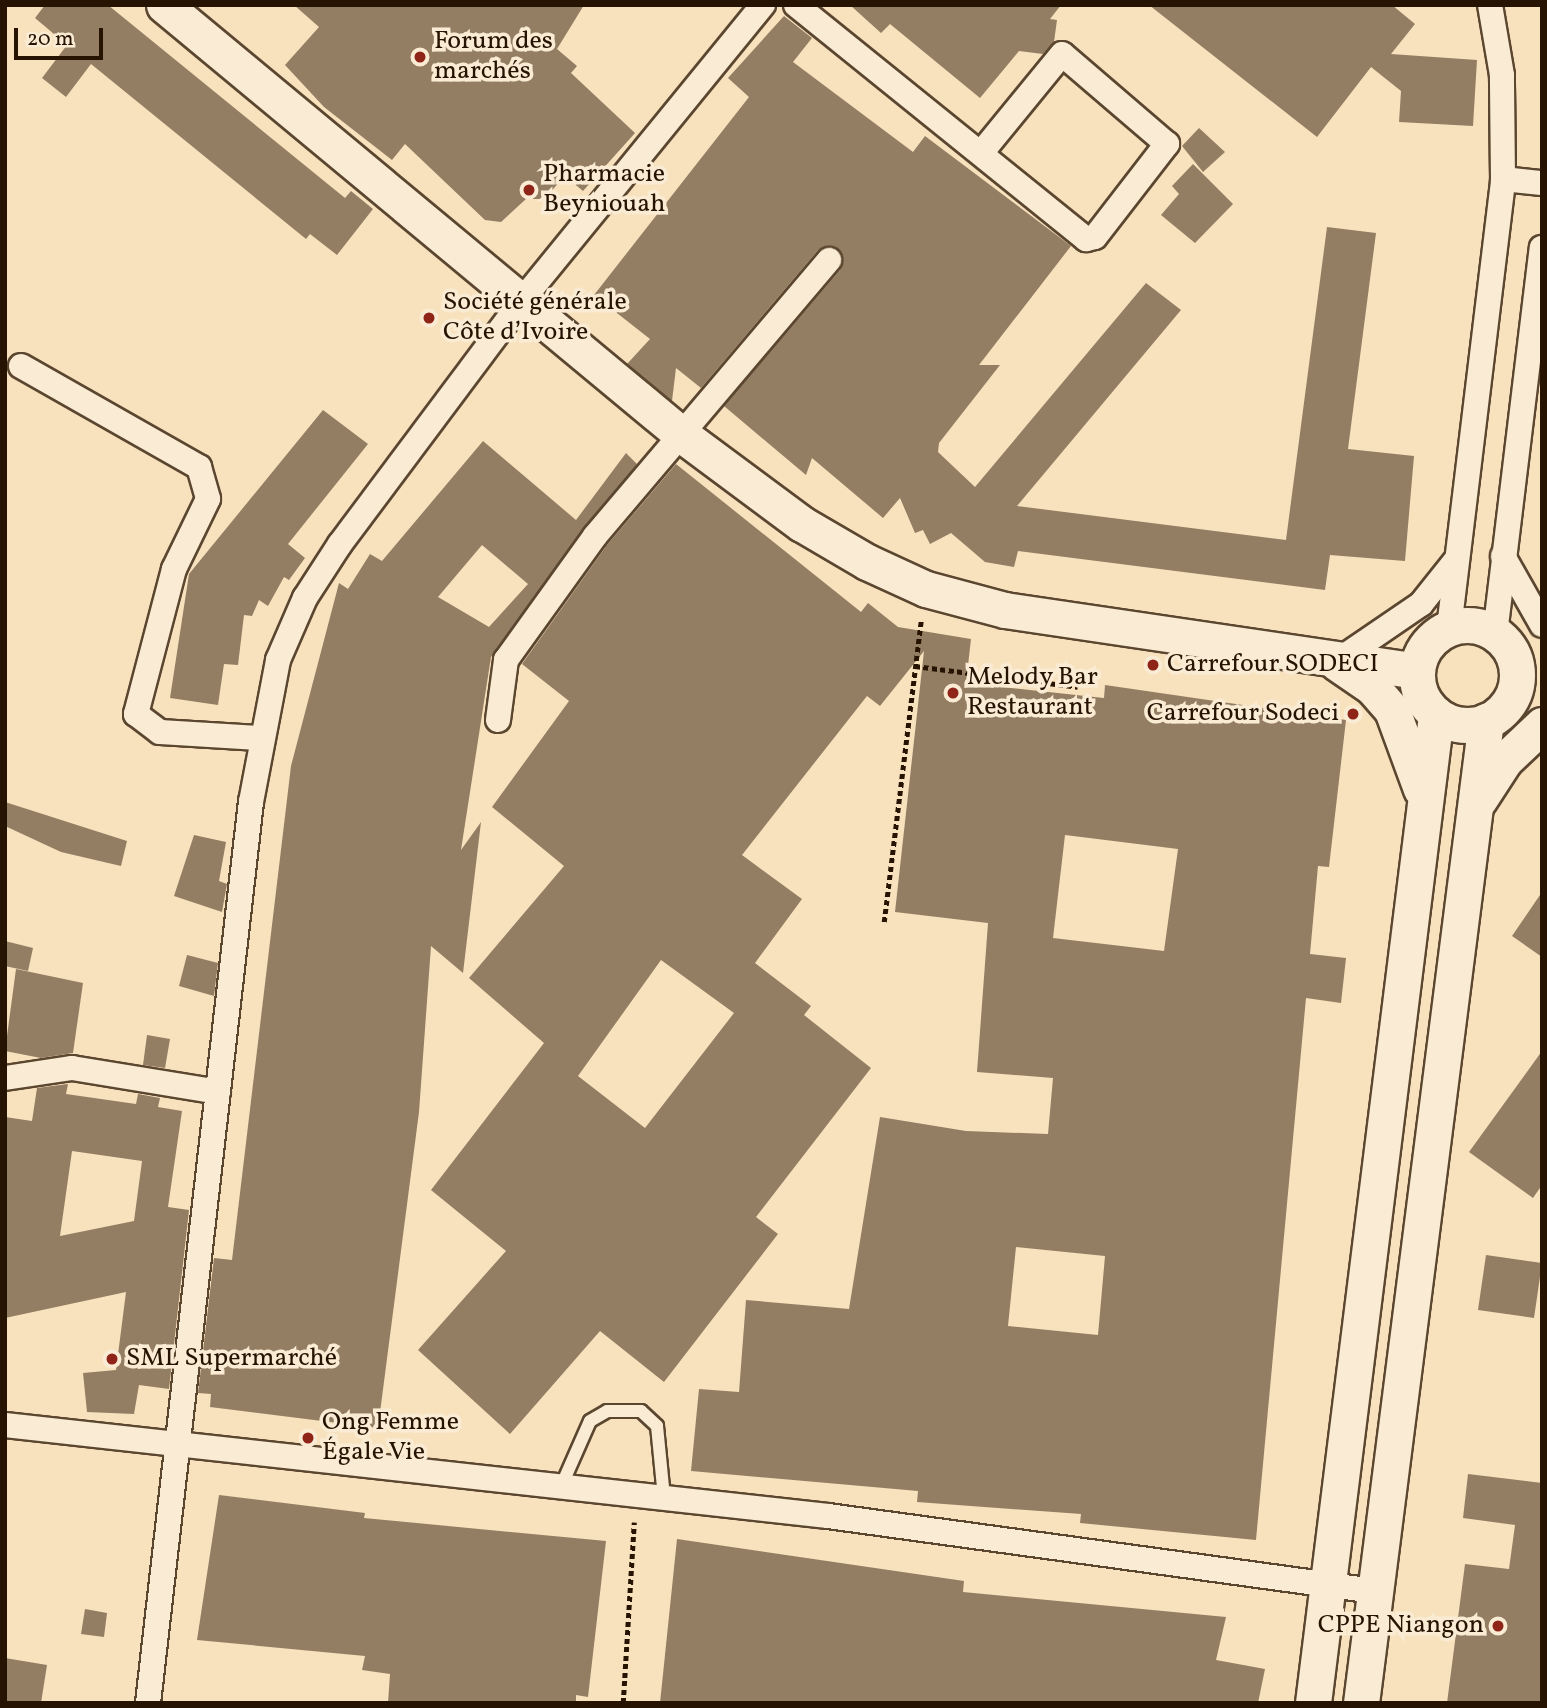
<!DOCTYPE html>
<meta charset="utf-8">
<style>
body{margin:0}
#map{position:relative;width:1547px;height:1708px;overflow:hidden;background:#f8e1bd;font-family:Vollkorn,serif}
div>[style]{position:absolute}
.building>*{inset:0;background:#947e63}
.path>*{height:4.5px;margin-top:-2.25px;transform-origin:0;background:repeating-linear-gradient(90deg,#271301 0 5px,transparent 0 8.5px)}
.roads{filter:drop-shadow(2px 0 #5b4630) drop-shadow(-2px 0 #5b4630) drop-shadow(0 2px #5b4630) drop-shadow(0 -2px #5b4630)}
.lane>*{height:12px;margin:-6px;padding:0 6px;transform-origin:6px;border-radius:6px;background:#faecd4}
.street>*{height:24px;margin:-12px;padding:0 12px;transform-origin:12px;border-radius:12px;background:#faecd4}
.secondary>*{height:35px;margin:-17.5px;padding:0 17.5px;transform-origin:17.5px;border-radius:17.5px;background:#faecd4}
.secondary>.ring{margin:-17.5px;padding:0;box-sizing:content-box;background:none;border:35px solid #faecd4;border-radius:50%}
.dots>*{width:19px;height:19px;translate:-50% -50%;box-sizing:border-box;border:4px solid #faecd4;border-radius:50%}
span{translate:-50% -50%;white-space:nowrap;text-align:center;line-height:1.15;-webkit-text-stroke:7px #faecd4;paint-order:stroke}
.poi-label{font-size:26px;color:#271301}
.left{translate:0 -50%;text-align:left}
.right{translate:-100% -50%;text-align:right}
.frame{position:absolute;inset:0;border:7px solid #271301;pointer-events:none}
.scale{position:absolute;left:14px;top:28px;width:89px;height:32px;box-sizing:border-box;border:4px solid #271301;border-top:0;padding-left:9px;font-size:21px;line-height:24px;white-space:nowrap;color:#271301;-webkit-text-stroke:5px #faecd4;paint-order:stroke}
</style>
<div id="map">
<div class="building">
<div style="clip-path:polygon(45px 5px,108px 5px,345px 198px,351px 191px,373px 209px,337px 255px,310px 234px,306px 239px,91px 64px,66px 97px,42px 78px,67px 45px,35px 18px)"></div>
<div style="clip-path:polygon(294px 5px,584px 5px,557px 49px,577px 66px,571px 73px,635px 133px,583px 191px,565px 176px,544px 199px,526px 199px,501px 222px,485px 220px,405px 144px,392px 160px,324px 107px,285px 65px,319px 27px)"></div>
<div style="clip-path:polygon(850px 5px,1061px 5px,1050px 19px,1057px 20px,1054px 42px,1043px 54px,1019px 51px,980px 98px,890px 24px,881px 33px)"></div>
<div style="clip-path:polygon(1149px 5px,1392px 5px,1415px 24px,1391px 54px,1477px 60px,1473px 126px,1399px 122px,1401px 91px,1371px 67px,1317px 137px)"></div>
<div style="clip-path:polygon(784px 16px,812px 38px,793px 62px,913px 152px,925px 136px,1071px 246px,979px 365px,1000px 365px,939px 443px,938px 452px,975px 487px,1146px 283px,1181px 310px,1017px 506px,1286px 540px,1327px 227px,1376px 233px,1348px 449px,1414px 456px,1405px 561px,1330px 555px,1325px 590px,1018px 551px,1014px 567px,985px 562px,951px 533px,930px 544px,923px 530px,915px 533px,900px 498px,883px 518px,812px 458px,806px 475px,724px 406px,840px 270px,843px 256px,832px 246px,818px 250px,701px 388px,676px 368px,672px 401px,627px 364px,650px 339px,594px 295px,749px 97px,728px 78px)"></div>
<div style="clip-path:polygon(1199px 128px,1225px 152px,1203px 172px,1182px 146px)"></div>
<div style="clip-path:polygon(1193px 164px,1233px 204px,1195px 243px,1161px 215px,1179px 194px,1172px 186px)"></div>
<div style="clip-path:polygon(323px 410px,368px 444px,288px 544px,305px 558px,289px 580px,284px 577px,268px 606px,259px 600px,252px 616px,244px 615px,238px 665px,224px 664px,218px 705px,170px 698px,189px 574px)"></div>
<div style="clip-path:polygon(evenodd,483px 441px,576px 520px,626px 453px,637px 464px,491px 657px,461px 850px,481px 822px,463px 973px,431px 946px,419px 1112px,378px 1428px,210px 1407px,211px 1394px,198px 1393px,214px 1258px,232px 1260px,291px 766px,339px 583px,348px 589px,370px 554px,382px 561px,483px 441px,482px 545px,528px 584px,489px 627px,438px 597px,482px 545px)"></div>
<div style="clip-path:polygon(evenodd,676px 464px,861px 612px,868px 603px,898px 627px,971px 639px,966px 683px,1104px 698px,1105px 685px,1346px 720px,1329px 867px,1318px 866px,1310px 954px,1346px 958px,1341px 1003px,1306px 998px,1256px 1540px,1080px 1523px,1081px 1514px,917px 1502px,918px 1491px,691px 1471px,699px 1389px,739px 1392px,746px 1300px,849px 1309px,880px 1117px,966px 1131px,1048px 1134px,1053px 1078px,977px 1072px,988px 923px,895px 912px,924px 651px,880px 706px,867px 696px,742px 855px,802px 899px,755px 963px,811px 1006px,804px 1015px,871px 1068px,756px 1217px,778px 1234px,664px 1382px,600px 1331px,510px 1434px,418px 1350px,506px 1251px,431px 1190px,544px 1043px,469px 978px,564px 866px,492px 807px,569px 701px,522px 664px,607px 545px,676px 464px,1065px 835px,1178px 849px,1164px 951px,1053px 938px,1065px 835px,676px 464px,661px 960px,734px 1013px,645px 1128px,578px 1076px,661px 960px,676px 464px,1016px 1247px,1105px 1256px,1098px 1335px,1008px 1326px,1016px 1247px)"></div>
<div style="clip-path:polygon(5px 802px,127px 841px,121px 866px,61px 852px,5px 826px)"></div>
<div style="clip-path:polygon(194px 835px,226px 842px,219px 881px,227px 884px,222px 912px,174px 896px)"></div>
<div style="clip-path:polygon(1542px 892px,1542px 957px,1512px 936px)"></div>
<div style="clip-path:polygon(5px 941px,33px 948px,28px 971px,5px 966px)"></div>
<div style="clip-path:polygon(187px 955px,218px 963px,214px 996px,179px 986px)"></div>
<div style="clip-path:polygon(16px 969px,83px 983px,73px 1053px,41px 1058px,5px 1051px)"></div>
<div style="clip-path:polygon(147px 1035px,170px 1039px,165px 1068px,143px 1065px)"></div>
<div style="clip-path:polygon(1542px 1051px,1542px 1185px,1533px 1198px,1469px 1152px)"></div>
<div style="clip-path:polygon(evenodd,68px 1084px,66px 1094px,136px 1104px,138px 1094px,160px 1098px,158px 1107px,182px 1111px,168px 1207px,189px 1210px,169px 1389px,139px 1385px,134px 1414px,87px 1412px,83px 1373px,116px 1370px,126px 1292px,5px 1318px,5px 1117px,32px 1121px,37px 1088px,68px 1084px,72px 1151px,142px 1161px,134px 1221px,60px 1236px,72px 1151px)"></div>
<div style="clip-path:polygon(1486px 1255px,1542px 1263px,1534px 1318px,1478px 1310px)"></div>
<div style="clip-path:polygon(1468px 1474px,1542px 1483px,1542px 1703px,1447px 1703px,1465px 1564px,1509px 1569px,1515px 1525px,1463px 1518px)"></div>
<div style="clip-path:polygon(219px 1495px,365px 1513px,364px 1518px,606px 1541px,588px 1697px,576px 1695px,576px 1703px,388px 1703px,390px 1674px,362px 1670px,365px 1656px,197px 1640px)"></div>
<div style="clip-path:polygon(677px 1539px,964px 1581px,963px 1592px,1226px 1617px,1216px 1660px,1265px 1669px,1258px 1703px,660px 1703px)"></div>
<div style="clip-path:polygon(85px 1609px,107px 1613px,104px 1637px,81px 1634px)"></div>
<div style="clip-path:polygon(5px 1658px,47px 1665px,41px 1703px,5px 1703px)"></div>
</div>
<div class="path">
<div style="left:915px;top:666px;width:164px;rotate:7.3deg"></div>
<div style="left:884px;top:922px;width:303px;rotate:-83deg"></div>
<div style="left:623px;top:1703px;width:181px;rotate:-86.5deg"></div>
</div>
<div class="roads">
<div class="lane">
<div style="left:560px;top:1489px;width:74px;rotate:-66.2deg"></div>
<div style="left:590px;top:1421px;width:20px;rotate:-30deg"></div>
<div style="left:607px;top:1411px;width:34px"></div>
<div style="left:641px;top:1411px;width:22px;rotate:43deg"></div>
<div style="left:657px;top:1426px;width:72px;rotate:84.4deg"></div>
</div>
<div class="street">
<div style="left:796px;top:5px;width:373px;rotate:38.9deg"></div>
<div style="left:1086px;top:239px;width:9px;rotate:-13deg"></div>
<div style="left:1095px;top:237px;width:118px;rotate:-52.3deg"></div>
<div style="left:1167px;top:144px;width:138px;rotate:-139.4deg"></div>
<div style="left:1062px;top:54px;width:128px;rotate:129.3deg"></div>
<div style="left:1503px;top:179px;width:39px;rotate:6deg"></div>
<div style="left:21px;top:366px;width:205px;rotate:29.6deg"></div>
<div style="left:199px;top:467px;width:33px;rotate:74deg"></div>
<div style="left:208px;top:499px;width:78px;rotate:115.9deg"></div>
<div style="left:174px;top:569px;width:150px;rotate:104.7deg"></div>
<div style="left:136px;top:714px;width:30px;rotate:37deg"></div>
<div style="left:160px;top:732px;width:99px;rotate:3.5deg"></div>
<div style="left:1503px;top:556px;width:79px;rotate:60.5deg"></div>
<div style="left:1449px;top:628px;width:452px;rotate:-83.1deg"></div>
<div style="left:1503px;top:179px;width:104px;rotate:-90.6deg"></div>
<div style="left:1502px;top:75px;width:71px;rotate:-99.7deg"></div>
<div style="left:1495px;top:634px;width:389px;rotate:-83.1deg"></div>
<div style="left:1336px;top:662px;width:103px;rotate:-34.3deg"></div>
<div style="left:1421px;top:604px;width:56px;rotate:-51.5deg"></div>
<div style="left:498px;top:720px;width:61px;rotate:-82.4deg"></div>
<div style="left:506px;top:660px;width:153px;rotate:-54.3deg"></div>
<div style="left:595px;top:536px;width:362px;rotate:-49.7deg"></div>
<div style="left:5px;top:1078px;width:68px;rotate:-8.5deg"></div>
<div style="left:72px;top:1068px;width:148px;rotate:9.3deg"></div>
<div style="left:5px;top:1425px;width:828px;rotate:6.31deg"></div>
<div style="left:828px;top:1516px;width:551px;rotate:7.82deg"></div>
<div style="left:148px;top:1703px;width:907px;rotate:-83.48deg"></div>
<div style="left:251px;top:802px;width:145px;rotate:-79.2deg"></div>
<div style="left:278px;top:660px;width:68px;rotate:-66.5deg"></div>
<div style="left:305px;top:598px;width:64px;rotate:-57.1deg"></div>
<div style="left:340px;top:544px;width:306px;rotate:-53.2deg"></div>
<div style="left:523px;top:299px;width:380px;rotate:-50.8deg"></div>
</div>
<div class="secondary">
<div style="left:164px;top:5px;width:673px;rotate:39.7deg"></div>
<div style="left:682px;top:435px;width:149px;rotate:36.6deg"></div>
<div style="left:802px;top:524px;width:75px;rotate:30.3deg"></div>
<div style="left:867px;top:562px;width:65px;rotate:24.6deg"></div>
<div style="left:926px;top:589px;width:82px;rotate:14.9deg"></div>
<div style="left:1005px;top:610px;width:416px;rotate:8.4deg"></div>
<div class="ring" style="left:1417px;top:625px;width:65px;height:65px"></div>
<div style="left:1337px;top:663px;width:42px;rotate:34.4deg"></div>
<div style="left:1372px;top:687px;width:30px;rotate:49deg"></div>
<div style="left:1392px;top:710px;width:84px;rotate:69.8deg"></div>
<div style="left:1479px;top:800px;width:48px;rotate:-57deg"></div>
<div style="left:1505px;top:760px;width:51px;rotate:-43.4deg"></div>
<div style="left:1313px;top:1703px;width:996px;rotate:-82.9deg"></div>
<div style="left:1361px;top:1703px;width:990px;rotate:-82.75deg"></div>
</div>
</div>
<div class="dots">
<div style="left:420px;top:57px;background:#8f2418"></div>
<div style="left:529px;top:190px;background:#8f2418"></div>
<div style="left:429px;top:318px;background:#8f2418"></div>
<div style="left:1153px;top:665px;background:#8f2418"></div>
<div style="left:953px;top:693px;background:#8f2418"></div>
<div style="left:1353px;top:714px;background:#8f2418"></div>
<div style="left:112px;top:1359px;background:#8f2418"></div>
<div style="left:308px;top:1438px;background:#8f2418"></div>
<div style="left:1498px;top:1626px;background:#8f2418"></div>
</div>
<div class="poi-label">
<span class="left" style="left:434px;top:57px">Forum des<br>marchés</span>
<span class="left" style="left:543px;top:190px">Pharmacie<br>Beyniouah</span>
<span class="left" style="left:443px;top:318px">Société générale<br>Côte d’Ivoire</span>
<span class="left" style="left:1167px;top:665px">Carrefour SODECI</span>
<span class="left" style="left:967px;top:693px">Melody Bar<br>Restaurant</span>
<span class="right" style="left:1339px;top:714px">Carrefour Sodeci</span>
<span class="left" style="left:126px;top:1359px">SML Supermarché</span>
<span class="left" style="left:322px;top:1438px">Ong Femme<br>Égale Vie</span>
<span class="right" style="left:1484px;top:1626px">CPPE Niangon</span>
</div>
<div class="frame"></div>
<div class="scale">20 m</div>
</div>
